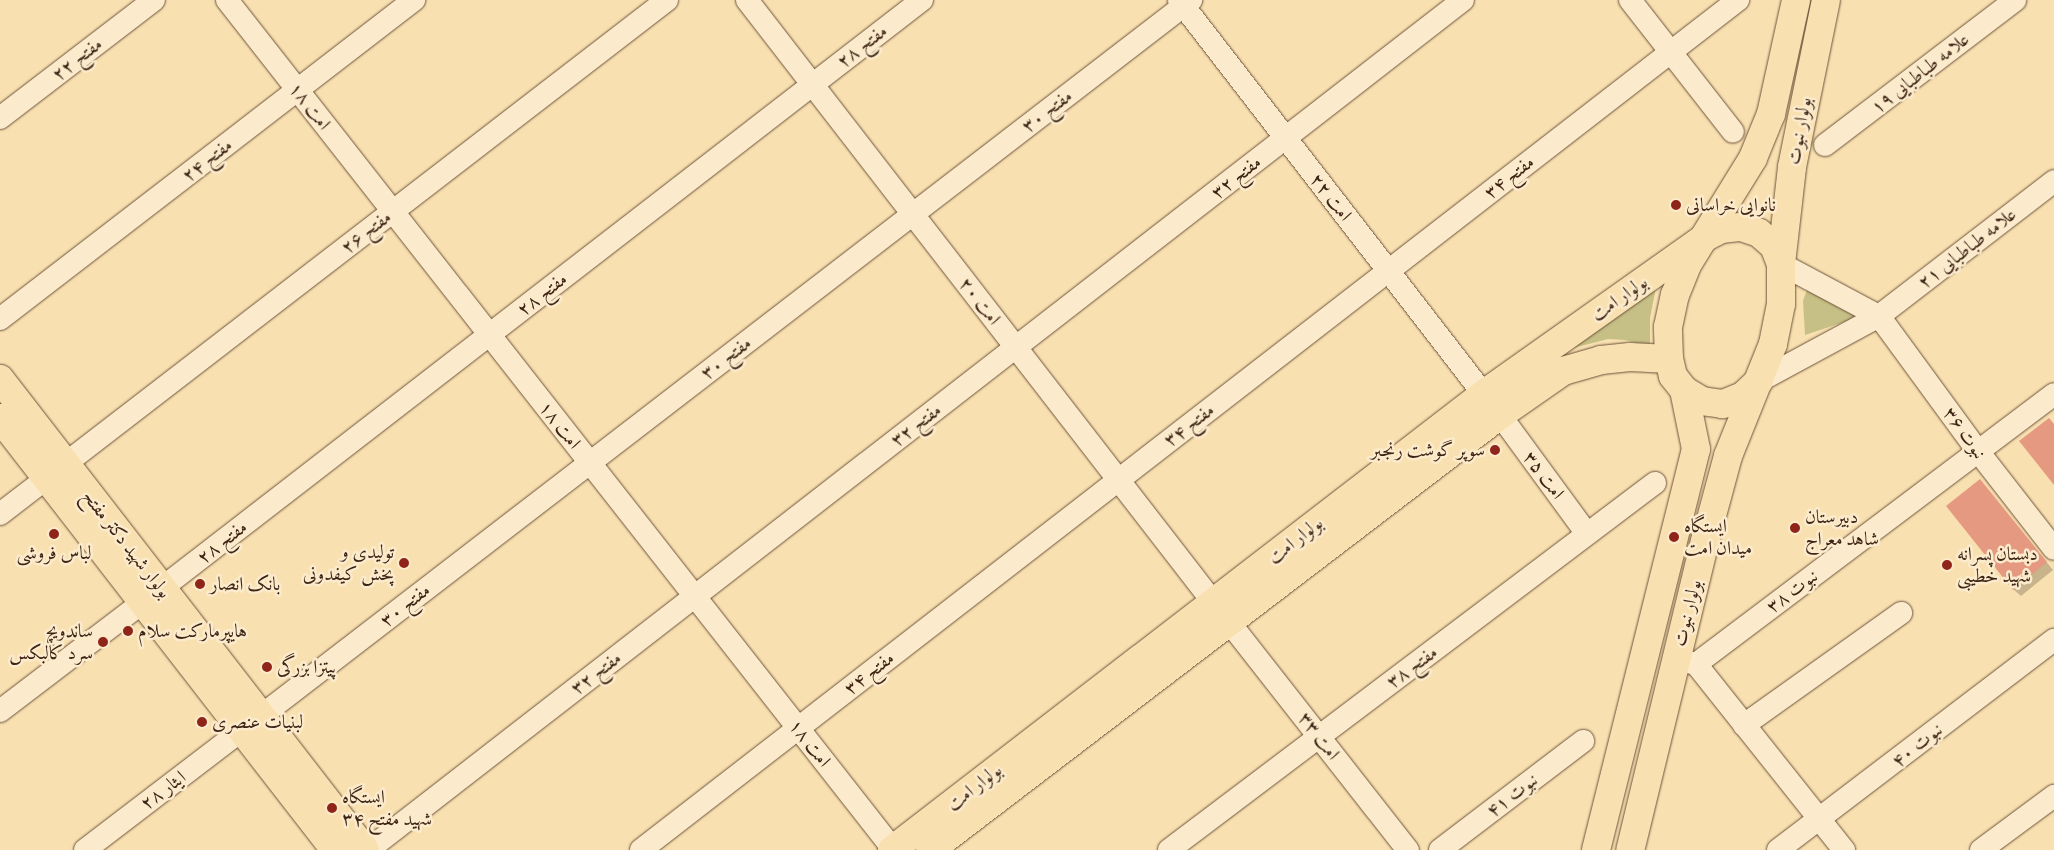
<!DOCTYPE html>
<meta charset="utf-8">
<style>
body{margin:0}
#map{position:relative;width:2054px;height:850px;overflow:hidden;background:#f9e0b0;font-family:"EB Garamond",Amiri,serif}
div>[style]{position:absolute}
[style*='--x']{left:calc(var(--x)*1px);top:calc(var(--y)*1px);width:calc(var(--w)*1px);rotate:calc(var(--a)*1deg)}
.green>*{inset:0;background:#c6c086}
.shadow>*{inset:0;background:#0003}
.building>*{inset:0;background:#e59981}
.roads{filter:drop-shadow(0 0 1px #6d533c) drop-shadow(0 0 1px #6d533c)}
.minor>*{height:22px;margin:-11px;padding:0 11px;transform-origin:11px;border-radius:11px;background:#fbebcc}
.major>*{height:28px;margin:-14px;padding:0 14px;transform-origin:14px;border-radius:14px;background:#f9e0b0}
.dots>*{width:14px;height:14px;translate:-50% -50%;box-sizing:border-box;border:2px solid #fbebcc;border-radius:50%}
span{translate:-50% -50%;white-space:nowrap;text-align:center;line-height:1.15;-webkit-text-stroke:5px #fbebcc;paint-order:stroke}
.street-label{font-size:19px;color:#3e2415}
.poi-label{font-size:19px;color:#3e2415}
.left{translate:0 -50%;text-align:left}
.right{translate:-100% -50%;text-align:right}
</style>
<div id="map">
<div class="green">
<i style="clip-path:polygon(1809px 284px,1865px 315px,1805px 335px,1803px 301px)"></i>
<i style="clip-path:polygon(1656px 287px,1650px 318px,1650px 347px,1625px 340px,1608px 339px,1573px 348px)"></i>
</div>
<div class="shadow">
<i style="clip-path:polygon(1980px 481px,2053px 570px,2021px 596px,2013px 589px)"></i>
</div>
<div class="building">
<i style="clip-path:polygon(2049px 418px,2054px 424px,2054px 485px,2019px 441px)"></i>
<i style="clip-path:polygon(1980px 479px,2047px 562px,2013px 590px,1946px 506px)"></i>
</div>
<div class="roads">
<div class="minor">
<i style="--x:227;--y:0;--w:1079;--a:51.89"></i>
<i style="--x:747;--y:0;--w:761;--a:52.26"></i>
<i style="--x:1179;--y:0;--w:498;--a:52.3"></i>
<i style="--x:1630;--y:0;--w:167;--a:52"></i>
<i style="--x:0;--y:118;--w:194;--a:-37.5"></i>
<i style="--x:1825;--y:145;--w:239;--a:-37.3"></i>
<i style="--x:1781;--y:264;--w:111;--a:28"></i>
<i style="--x:1879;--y:316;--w:166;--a:53.8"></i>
<i style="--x:1977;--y:450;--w:125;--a:52.1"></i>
<i style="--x:0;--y:319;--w:523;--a:-37.62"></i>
<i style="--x:1759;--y:381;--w:136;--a:-28.4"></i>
<i style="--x:1879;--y:316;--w:221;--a:-37.6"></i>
<i style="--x:1500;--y:415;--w:147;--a:53.8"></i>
<i style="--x:65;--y:464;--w:760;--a:-37.62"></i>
<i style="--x:0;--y:514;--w:59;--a:-37.5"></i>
<i style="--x:162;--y:588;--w:961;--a:-37.73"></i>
<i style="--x:1229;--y:622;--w:290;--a:51.9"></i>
<i style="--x:1676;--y:659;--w:21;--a:14"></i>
<i style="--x:1696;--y:664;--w:448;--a:-37"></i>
<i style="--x:1696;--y:664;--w:238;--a:51.5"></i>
<i style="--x:0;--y:711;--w:180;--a:-37.3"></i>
<i style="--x:261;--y:716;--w:1174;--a:-37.59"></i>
<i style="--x:1744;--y:725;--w:193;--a:-35.5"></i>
<i style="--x:85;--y:850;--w:198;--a:-37.4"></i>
<i style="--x:368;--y:850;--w:1386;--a:-37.82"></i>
<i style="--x:641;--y:850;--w:1388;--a:-37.77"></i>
<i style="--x:1169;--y:850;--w:609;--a:-37.06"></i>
<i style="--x:1440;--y:850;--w:180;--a:-37.3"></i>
<i style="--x:1778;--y:850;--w:347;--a:-37.3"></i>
<i style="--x:1981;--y:850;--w:91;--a:-36.5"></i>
</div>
<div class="major">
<i style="--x:1781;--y:264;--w:98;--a:-83.5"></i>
<i style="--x:1792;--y:167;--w:170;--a:-78.5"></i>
<i style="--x:0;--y:379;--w:596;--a:52.23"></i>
<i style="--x:1759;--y:381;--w:22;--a:137"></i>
<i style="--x:1743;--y:396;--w:22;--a:158"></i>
<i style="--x:1723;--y:404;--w:21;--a:-172"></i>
<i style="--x:1702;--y:401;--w:21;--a:-149"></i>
<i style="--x:1684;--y:390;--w:18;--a:-128"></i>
<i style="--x:1673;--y:376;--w:17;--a:-103"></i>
<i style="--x:1669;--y:359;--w:32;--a:-92"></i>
<i style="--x:1668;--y:327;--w:33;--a:-78"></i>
<i style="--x:1675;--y:295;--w:32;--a:-68"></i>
<i style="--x:1687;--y:265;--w:126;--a:-58.3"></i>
<i style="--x:1753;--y:158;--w:48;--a:-67.8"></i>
<i style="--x:1771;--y:114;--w:117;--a:-77.6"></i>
<i style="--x:0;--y:418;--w:547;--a:52.21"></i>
<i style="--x:892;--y:850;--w:747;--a:-37.61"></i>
<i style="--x:1484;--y:394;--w:270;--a:-35.3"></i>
<i style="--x:1704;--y:238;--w:19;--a:-28"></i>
<i style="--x:1721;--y:229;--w:20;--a:-6"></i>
<i style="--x:1741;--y:227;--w:19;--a:18"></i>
<i style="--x:1759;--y:233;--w:20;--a:41"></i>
<i style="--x:1774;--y:246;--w:19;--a:69"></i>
<i style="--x:1781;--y:264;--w:40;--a:90"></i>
<i style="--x:1781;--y:304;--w:41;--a:101.3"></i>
<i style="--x:1773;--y:344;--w:121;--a:111.9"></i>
<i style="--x:1728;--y:456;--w:88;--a:105.1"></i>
<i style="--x:1705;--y:541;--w:318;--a:103.6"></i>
<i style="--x:930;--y:850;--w:717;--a:-37.35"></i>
<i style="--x:1500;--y:415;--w:77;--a:-34.9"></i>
<i style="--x:1563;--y:371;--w:40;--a:-16"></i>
<i style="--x:1601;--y:360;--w:29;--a:-6"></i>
<i style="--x:1630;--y:357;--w:39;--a:3"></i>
<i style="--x:1596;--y:850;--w:413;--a:-76"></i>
<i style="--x:1696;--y:449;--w:60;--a:-101.5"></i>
</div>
</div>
<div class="dots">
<i style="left:1676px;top:205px;background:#8f2418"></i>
<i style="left:1495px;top:450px;background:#8f2418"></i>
<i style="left:1795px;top:528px;background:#8f2418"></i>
<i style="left:54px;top:534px;background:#8f2418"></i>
<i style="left:1674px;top:537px;background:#8f2418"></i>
<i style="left:404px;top:563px;background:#8f2418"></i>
<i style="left:1947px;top:565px;background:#8f2418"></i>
<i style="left:200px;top:584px;background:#8f2418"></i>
<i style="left:128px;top:631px;background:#8f2418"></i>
<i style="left:103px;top:642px;background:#8f2418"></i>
<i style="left:267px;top:667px;background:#8f2418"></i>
<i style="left:202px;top:722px;background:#8f2418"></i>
<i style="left:332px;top:808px;background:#8f2418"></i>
</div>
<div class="street-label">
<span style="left:862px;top:46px;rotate:-38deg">مفتح ۲۸</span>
<span style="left:77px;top:59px;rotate:-38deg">مفتح ۲۲</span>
<span style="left:1920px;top:73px;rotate:-38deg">علامه طباطبایی ۱۹</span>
<span style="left:310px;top:106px;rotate:52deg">امت ۱۸</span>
<span style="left:1047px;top:111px;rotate:-38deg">مفتح ۳۰</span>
<span style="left:1799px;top:131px;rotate:-80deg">بولوار نبوت</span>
<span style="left:207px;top:160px;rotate:-38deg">مفتح ۲۴</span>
<span style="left:1236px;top:177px;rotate:-38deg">مفتح ۳۲</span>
<span style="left:1509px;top:177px;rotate:-38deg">مفتح ۳۴</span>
<span style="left:1331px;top:197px;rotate:52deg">امت ۲۲</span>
<span style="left:366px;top:232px;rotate:-38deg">مفتح ۲۶</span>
<span style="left:1967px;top:248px;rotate:-38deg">علامه طباطبایی ۲۱</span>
<span style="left:542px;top:294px;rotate:-38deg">مفتح ۲۸</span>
<span style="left:1619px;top:298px;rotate:-35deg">بولوار امت</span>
<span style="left:980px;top:301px;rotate:52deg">امت ۲۰</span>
<span style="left:726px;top:358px;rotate:-38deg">مفتح ۳۰</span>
<span style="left:560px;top:425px;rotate:52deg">امت ۱۸</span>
<span style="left:916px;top:425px;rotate:-38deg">مفتح ۳۲</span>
<span style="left:1189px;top:425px;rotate:-38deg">مفتح ۳۴</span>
<span style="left:1965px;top:433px;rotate:54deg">نبوت ۳۶</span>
<span style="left:1544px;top:475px;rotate:53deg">امت ۳۵</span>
<span style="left:1295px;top:540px;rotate:-38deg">بولوار امت</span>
<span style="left:222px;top:542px;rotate:-38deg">مفتح ۲۸</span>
<span style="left:127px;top:544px;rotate:52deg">بولوار شهید دکتر مفتح</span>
<span style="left:1792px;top:591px;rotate:-37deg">نبوت ۳۸</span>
<span style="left:405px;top:605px;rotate:-38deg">مفتح ۳۰</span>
<span style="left:1687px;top:613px;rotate:-76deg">بولوار نبوت</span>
<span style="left:1412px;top:667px;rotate:-37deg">مفتح ۳۸</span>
<span style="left:596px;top:673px;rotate:-38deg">مفتح ۳۲</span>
<span style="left:869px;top:673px;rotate:-38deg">مفتح ۳۴</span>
<span style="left:1319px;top:736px;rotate:52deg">امت ۳۳</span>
<span style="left:810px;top:743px;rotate:52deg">امت ۱۸</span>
<span style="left:1917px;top:745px;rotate:-38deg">نبوت ۴۰</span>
<span style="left:974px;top:787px;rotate:-38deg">بولوار امت</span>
<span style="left:163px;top:790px;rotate:-37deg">ایثار ۲۸</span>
<span style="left:1512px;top:795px;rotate:-37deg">نبوت ۴۱</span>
</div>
<div class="poi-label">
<span class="left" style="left:1686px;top:205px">نانوایی خراسانی</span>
<span class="right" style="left:1485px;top:450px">سوپر گوشت رنجبر</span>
<span class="left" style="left:1805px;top:528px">دبیرستان<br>شاهد معراج</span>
<span class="left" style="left:1684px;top:537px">ایستگاه<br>میدان امت</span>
<span class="right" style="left:394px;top:563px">تولیدی و<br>پخش کیفدونی</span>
<span style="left:54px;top:553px">لباس فروشی</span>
<span class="left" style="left:1957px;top:565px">دبستان پسرانه<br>شهید خطیبی</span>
<span class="left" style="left:210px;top:584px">بانک انصار</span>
<span class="right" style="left:93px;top:642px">ساندویچ<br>سرد کالبکس</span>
<span class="left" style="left:138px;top:631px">هایپرمارکت سلام</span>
<span class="left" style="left:277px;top:667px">پیتزا بزرگی</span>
<span class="left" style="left:212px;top:722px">لبنیات عنصری</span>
<span class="left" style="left:342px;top:808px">ایستگاه<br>شهید مفتح ۳۴</span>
</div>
</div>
